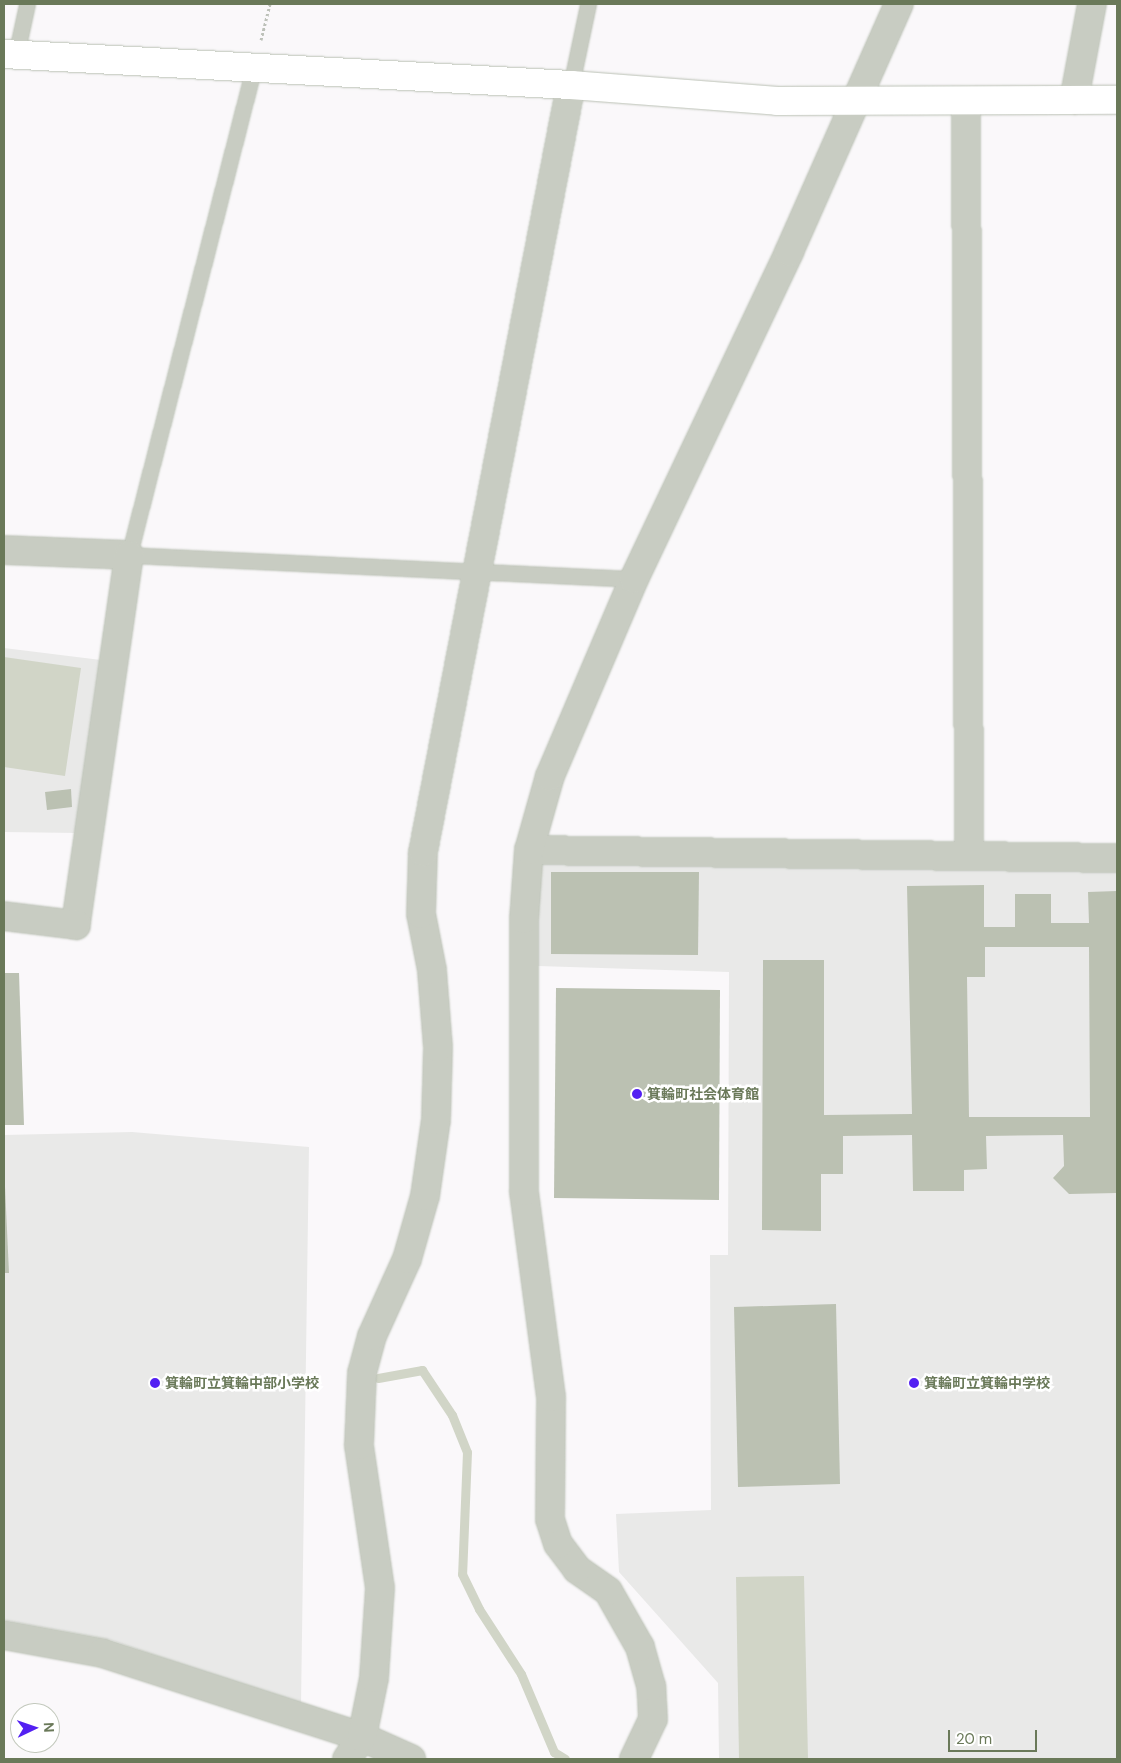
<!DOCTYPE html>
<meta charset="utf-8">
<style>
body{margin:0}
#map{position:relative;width:1121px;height:1763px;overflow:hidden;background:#faf8fa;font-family:"DM Sans","Noto Sans JP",sans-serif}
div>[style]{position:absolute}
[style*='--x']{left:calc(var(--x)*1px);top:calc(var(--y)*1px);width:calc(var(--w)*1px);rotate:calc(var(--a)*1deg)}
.built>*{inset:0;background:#e9e9e8}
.water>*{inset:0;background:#d1d5c7}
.stream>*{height:9px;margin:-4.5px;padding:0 4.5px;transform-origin:4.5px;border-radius:4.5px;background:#d1d5c7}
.building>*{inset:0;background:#bbc1b2}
.path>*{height:3px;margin-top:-1.5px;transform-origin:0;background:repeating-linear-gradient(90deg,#bdc1b9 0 2.5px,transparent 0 5px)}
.roads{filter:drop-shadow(0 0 1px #bbc1b5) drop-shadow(0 0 1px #bbc1b5)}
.lane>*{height:15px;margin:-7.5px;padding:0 7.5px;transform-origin:7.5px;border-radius:7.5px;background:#c8ccc2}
.street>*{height:28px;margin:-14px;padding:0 14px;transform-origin:14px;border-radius:14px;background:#c8ccc2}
.secondary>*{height:28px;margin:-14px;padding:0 14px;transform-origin:14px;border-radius:14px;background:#fff}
.dots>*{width:14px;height:14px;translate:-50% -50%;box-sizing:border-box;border:2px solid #fff;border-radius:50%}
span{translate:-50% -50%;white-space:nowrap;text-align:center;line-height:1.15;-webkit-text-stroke:5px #fff;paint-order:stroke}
.poi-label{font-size:14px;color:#6a7959;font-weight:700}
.left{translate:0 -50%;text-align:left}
.frame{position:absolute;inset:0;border:5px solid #6a7959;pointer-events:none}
.north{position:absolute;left:10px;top:1703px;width:50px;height:50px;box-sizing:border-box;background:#fff;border:1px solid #c3c9bd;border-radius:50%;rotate:87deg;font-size:14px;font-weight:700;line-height:20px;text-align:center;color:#6a7959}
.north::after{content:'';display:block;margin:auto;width:18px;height:22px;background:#5320f2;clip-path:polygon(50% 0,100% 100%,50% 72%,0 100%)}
.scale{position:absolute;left:948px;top:1730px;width:89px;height:22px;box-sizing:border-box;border:2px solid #6a7959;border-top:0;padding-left:6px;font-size:15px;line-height:18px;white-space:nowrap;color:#6a7959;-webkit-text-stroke:4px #fff;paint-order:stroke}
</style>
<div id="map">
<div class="built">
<i style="clip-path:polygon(4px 648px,101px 660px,77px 833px,4px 832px)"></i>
<i style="clip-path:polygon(540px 861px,1117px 869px,1117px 1759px,719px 1759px,718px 1683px,619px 1572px,616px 1514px,711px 1510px,710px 1255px,728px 1255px,729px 972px,538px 966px,535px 915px)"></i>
<i style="clip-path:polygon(132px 1132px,309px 1147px,301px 1705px,108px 1639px,4px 1620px,4px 1135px)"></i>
</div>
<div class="water">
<i style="clip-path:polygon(4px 657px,81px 668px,65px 776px,4px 767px)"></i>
<i style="clip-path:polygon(804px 1576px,808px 1759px,739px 1759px,736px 1577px)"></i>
</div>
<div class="stream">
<i style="--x:378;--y:1378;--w:45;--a:-10.3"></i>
<i style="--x:422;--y:1370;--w:54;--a:56.3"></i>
<i style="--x:452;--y:1415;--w:40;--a:68"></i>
<i style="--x:467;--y:1452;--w:122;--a:92.3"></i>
<i style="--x:462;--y:1574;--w:39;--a:64"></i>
<i style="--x:479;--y:1609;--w:77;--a:57.1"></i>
<i style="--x:521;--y:1674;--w:85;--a:67.1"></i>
<i style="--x:554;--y:1752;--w:13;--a:32"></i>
</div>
<div class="building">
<i style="clip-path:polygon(71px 789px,72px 807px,47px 810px,45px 792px)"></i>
<i style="clip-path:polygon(551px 872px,699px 872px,698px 955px,551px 954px)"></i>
<i style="clip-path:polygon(evenodd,984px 885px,984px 927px,1015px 927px,1015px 894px,1051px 894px,1051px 923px,1089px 923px,1088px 892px,1117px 891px,1117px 1193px,1069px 1194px,1053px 1178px,1064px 1166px,1063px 1135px,986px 1136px,987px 1169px,964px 1170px,964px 1191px,913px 1191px,912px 1135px,843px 1136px,843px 1174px,821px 1174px,821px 1231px,762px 1230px,763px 960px,824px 960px,824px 1115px,912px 1114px,907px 886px,984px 885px,985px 947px,1089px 947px,1090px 1117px,969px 1117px,967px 977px,985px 977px,985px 947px)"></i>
<i style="clip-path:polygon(4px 973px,19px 973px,24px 1125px,4px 1125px)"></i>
<i style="clip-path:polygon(556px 988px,720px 990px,719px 1200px,554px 1198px)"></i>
<i style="clip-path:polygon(4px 1165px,9px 1273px,4px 1273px)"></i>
<i style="clip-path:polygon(836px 1304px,840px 1484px,738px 1487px,734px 1307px)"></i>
</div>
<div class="path">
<i style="--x:261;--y:40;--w:37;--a:-76"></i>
</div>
<div class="roads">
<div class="lane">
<i style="--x:16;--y:55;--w:52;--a:-77.8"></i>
<i style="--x:254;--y:67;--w:504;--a:104.37"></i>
<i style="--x:129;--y:555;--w:506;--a:2.72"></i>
<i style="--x:571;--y:85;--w:83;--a:-78.1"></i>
</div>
<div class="street">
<i style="--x:1074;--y:100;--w:98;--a:-79.4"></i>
<i style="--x:966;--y:101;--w:755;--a:89.77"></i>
<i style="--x:4;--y:550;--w:125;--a:2.3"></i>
<i style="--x:129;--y:555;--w:374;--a:98.2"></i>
<i style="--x:76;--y:925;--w:73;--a:-172.9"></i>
<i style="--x:529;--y:850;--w:588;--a:0.78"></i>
<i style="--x:4;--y:1635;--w:100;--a:10.4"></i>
<i style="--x:102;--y:1653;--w:273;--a:17.9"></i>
<i style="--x:362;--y:1737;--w:54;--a:24.2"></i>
<i style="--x:347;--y:1759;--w:27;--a:-56"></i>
<i style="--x:362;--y:1737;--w:60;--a:-78.5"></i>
<i style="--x:374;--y:1678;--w:90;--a:-86.2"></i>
<i style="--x:380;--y:1588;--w:145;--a:-98.4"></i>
<i style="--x:359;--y:1445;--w:72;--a:-87.6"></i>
<i style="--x:362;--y:1373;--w:38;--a:-75"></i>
<i style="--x:372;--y:1336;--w:85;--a:-65.6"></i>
<i style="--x:407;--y:1259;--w:66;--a:-74.1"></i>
<i style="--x:425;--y:1196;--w:77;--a:-81.8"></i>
<i style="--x:436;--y:1120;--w:73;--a:-88.4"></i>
<i style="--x:438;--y:1047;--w:77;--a:-94.5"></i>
<i style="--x:432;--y:970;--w:57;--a:-101.1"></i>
<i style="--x:421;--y:914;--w:62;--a:-88.2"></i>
<i style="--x:423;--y:852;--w:781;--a:-79.08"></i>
<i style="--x:634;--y:1759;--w:44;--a:-64.6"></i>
<i style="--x:653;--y:1719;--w:33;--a:-93"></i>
<i style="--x:651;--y:1686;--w:41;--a:-105.8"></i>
<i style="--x:640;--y:1647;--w:64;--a:-119.7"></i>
<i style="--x:608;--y:1591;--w:38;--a:-145"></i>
<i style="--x:577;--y:1569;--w:31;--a:-127"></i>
<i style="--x:558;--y:1544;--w:26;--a:-108"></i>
<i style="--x:550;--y:1519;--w:122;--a:-89.5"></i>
<i style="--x:551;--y:1397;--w:208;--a:-97.5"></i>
<i style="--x:524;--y:1191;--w:272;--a:-90"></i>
<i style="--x:524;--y:919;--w:69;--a:-85.9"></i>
<i style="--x:529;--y:850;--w:77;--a:-74.2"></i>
<i style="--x:550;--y:776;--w:214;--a:-66.9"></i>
<i style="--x:634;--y:579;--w:362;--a:-64.6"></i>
<i style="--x:789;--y:252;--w:271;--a:-66.1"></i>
</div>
<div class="secondary">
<i style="--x:4;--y:54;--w:568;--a:3.13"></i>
<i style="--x:571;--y:85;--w:207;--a:4.4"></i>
<i style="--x:777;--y:101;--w:340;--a:-0.2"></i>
</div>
</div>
<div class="dots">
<i style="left:637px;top:1094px;background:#5320f2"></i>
<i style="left:155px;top:1383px;background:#5320f2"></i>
<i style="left:914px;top:1383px;background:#5320f2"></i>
</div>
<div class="poi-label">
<span class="left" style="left:647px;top:1094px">箕輪町社会体育館</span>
<span class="left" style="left:165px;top:1383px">箕輪町立箕輪中部小学校</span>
<span class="left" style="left:924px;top:1383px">箕輪町立箕輪中学校</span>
</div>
<div class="frame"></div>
<div class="north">N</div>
<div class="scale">20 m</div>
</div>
